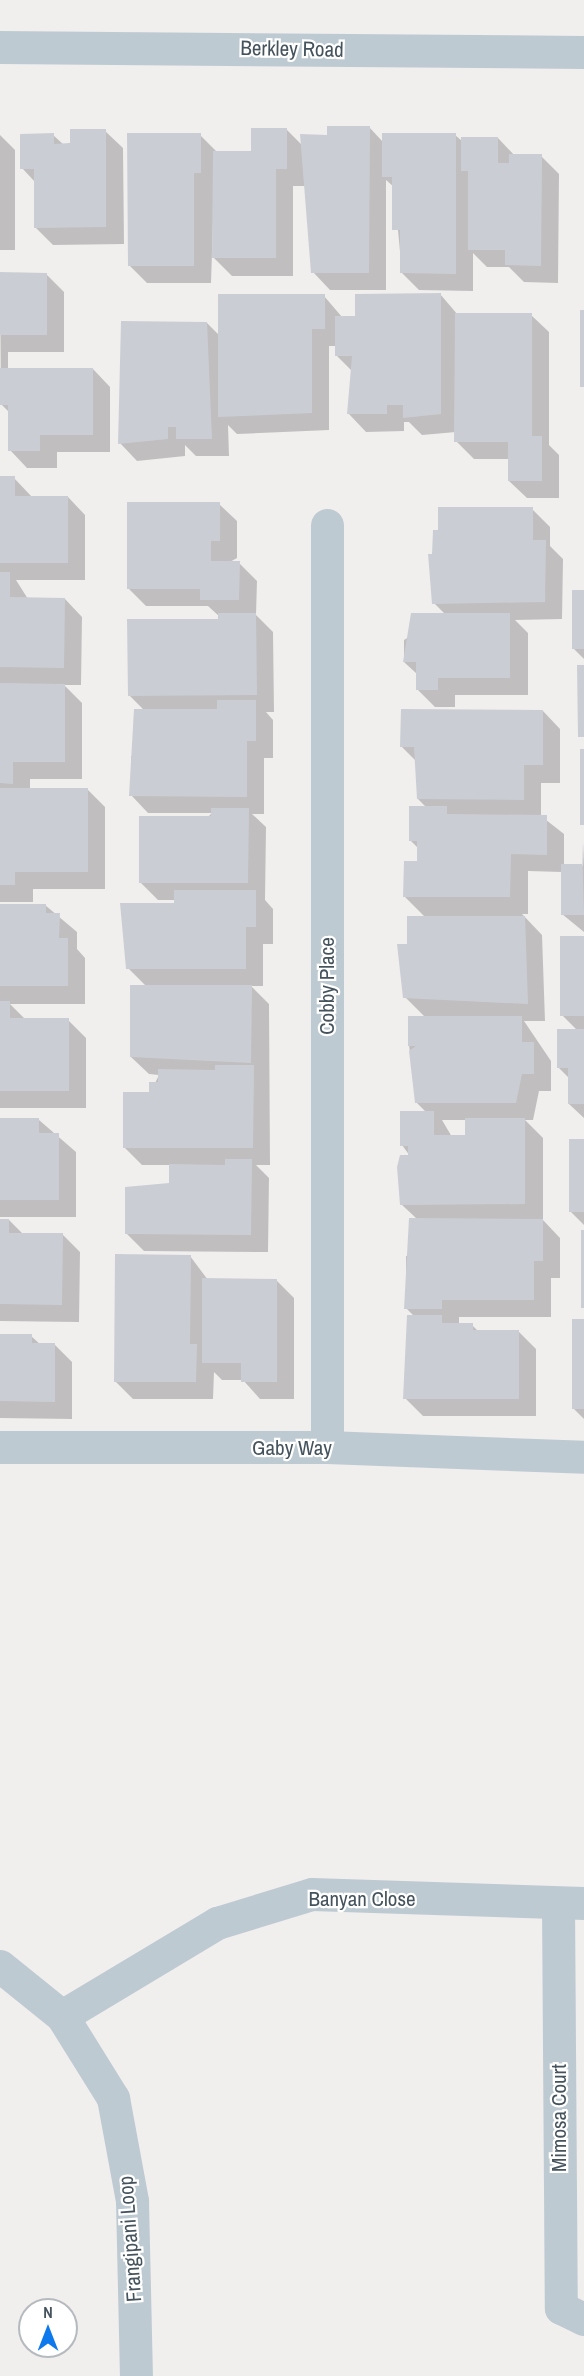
<!DOCTYPE html>
<style>
body{margin:0}
#map{position:relative;width:584px;height:2376px;overflow:hidden;background:#f1eeee;font-family:"Archivo Narrow",sans-serif}
div>[style]{position:absolute}
[style*='--x']{left:calc(var(--x)*1px);top:calc(var(--y)*1px);width:calc(var(--w)*1px);rotate:calc(var(--a)*1deg)}
.shadow>*{inset:0;background:#0003}
.building>*{inset:0;background:#caced4}
.street>*{height:33px;margin:-16.5px;padding:0 16.5px;transform-origin:16.5px;border-radius:16.5px;background:#becad2}
span{translate:-50% -50%;white-space:nowrap;text-align:center;line-height:1.15;-webkit-text-stroke:4.5px #fff;paint-order:stroke}
.street-label{font-size:21px;color:#45535d}
.north{position:absolute;left:18px;top:2298px;width:60px;height:60px;box-sizing:border-box;background:#fff;border:2px solid #b5babe;border-radius:50%;rotate:0deg;font-size:16px;font-weight:700;line-height:24px;text-align:center;color:#45535d}
.north::after{content:'';display:block;margin:auto;width:21px;height:27px;background:#0e79ec;clip-path:polygon(50% 0,100% 100%,50% 72%,0 100%)}
</style>
<div id="map">
<div class="shadow">
<i style="clip-path:polygon(369px 127px,383px 142px,455px 135px,462px 141px,498px 138px,515px 156px,541px 156px,559px 174px,558px 283px,524px 282px,509px 267px,487px 267px,473px 253px,473px 291px,419px 290px,402px 273px,394px 187px,386px 180px,386px 290px,330px 290px,313px 272px,305px 186px,293px 186px,293px 276px,232px 276px,214px 258px,214px 190px,211px 283px,147px 283px,129px 265px,200px 135px,218px 153px,252px 153px,287px 130px,302px 145px)"></i>
<i style="clip-path:polygon(105px 131px,123px 148px,124px 244px,53px 245px,35px 227px,35px 182px,22px 168px,53px 135px,64px 145px)"></i>
<i style="clip-path:polygon(0 135px,15px 150px,15px 250px,0 250px)"></i>
<i style="clip-path:polygon(0 274px,46px 274px,64px 292px,64px 352px,8px 352px,8px 370px,93px 369px,110px 387px,110px 452px,57px 452px,57px 468px,27px 468px,10px 450px,10px 413px,1px 404px)"></i>
<i style="clip-path:polygon(440px 294px,458px 315px,531px 315px,549px 332px,549px 445px,559px 455px,559px 498px,527px 498px,509px 481px,509px 459px,474px 459px,456px 441px,456px 432px,422px 435px,409px 422px,404px 422px,404px 431px,366px 432px,349px 414px,352px 371px,336px 355px,336px 346px,329px 346px,329px 430px,237px 434px,228px 425px,229px 456px,196px 456px,185px 445px,185px 456px,137px 461px,120px 443px,207px 323px,220px 336px,324px 296px,342px 317px,356px 317px)"></i>
<i style="clip-path:polygon(0 478px,14px 478px,32px 497px,68px 497px,85px 515px,85px 580px,16px 580px,28px 599px,65px 599px,82px 617px,81px 685px,64px 685px,82px 703px,82px 779px,30px 779px,30px 790px,88px 790px,105px 807px,105px 889px,33px 889px,33px 902px,0 902px)"></i>
<i style="clip-path:polygon(219px 504px,237px 521px,237px 558px,228px 563px,239px 563px,257px 581px,256px 615px,273px 632px,274px 712px,266px 712px,273px 720px,273px 758px,264px 758px,264px 814px,252px 814px,266px 827px,265px 900px,273px 909px,273px 944px,263px 944px,263px 986px,251px 986px,269px 1004px,270px 1165px,256px 1165px,269px 1178px,268px 1252px,144px 1251px,126px 1233px,170px 1185px,170px 1165px,142px 1165px,124px 1147px,159px 1075px,149px 1074px,131px 1057px,146px 986px,128px 968px,122px 905px,176px 905px,176px 900px,158px 900px,141px 883px,212px 813px,148px 813px,131px 795px,131px 756px,135px 756px,144px 710px,129px 695px,220px 617px,208px 606px,146px 606px,128px 588px)"></i>
<i style="clip-path:polygon(532px 509px,550px 527px,550px 546px,563px 559px,562px 619px,515px 620px,528px 633px,528px 695px,455px 695px,455px 707px,435px 707px,417px 689px,417px 674px,404px 662px,404px 640px,446px 615px,434px 603px)"></i>
<i style="clip-path:polygon(584px 592px,584px 659px,574px 649px)"></i>
<i style="clip-path:polygon(evenodd,543px 711px,560px 729px,560px 783px,541px 783px,541px 816px,564px 834px,564px 866px,583px 866px,584px 842px,584px 932px,562px 914px,562px 872px,528px 871px,528px 914px,522px 914px,542px 935px,545px 1021px,524px 1021px,551px 1061px,551px 1091px,539px 1091px,533px 1120px,525px 1120px,543px 1138px,543px 1220px,560px 1238px,560px 1278px,551px 1278px,551px 1317px,459px 1317px,459px 1325px,472px 1325px,479px 1332px,518px 1331px,536px 1349px,536px 1416px,423px 1416px,405px 1398px,415px 1317px,406px 1308px,406px 1256px,411px 1256px,417px 1219px,401px 1204px,410px 1156px,402px 1145px,426px 1112px,416px 1102px,409px 1045px,425px 1017px,405px 997px,408px 945px,425px 917px,405px 897px,418px 863px,418px 848px,410px 840px,427px 808px,418px 799px,417px 762px,402px 747px,543px 711px,442px 1120px,466px 1120px,466px 1137px,452px 1137px,442px 1120px)"></i>
<i style="clip-path:polygon(0 905px,45px 905px,77px 932px,77px 949px,85px 958px,85px 1004px,10px 1004px,26px 1020px,68px 1020px,86px 1038px,86px 1108px,0 1108px)"></i>
<i style="clip-path:polygon(584px 937px,584px 1118px,569px 1104px,569px 1078px,559px 1068px,578px 1031px,562px 1015px)"></i>
<i style="clip-path:polygon(0 1120px,39px 1120px,76px 1152px,76px 1217px,0 1217px)"></i>
<i style="clip-path:polygon(584px 1141px,584px 1225px,570px 1211px)"></i>
<i style="clip-path:polygon(0 1220px,9px 1220px,23px 1234px,62px 1234px,80px 1252px,79px 1322px,0 1321px)"></i>
<i style="clip-path:polygon(190px 1256px,208px 1280px,276px 1280px,294px 1298px,294px 1399px,260px 1399px,243px 1380px,222px 1380px,214px 1372px,213px 1399px,133px 1399px,115px 1381px)"></i>
<i style="clip-path:polygon(584px 1320px,584px 1419px,573px 1408px)"></i>
<i style="clip-path:polygon(0 1336px,31px 1336px,41px 1345px,55px 1345px,72px 1362px,72px 1419px,0 1418px)"></i>
</div>
<div class="building">
<i style="clip-path:polygon(327px 126px,370px 126px,369px 273px,311px 273px,300px 134px,327px 135px)"></i>
<i style="clip-path:polygon(251px 128px,287px 128px,287px 169px,276px 169px,276px 258px,212px 258px,213px 151px,251px 151px)"></i>
<i style="clip-path:polygon(70px 129px,106px 129px,106px 227px,34px 228px,34px 169px,20px 169px,20px 134px,54px 133px,54px 144px,70px 143px)"></i>
<i style="clip-path:polygon(127px 133px,201px 133px,201px 173px,194px 173px,194px 266px,128px 266px)"></i>
<i style="clip-path:polygon(382px 133px,456px 133px,456px 274px,400px 273px,400px 230px,392px 230px,392px 177px,382px 177px)"></i>
<i style="clip-path:polygon(461px 137px,498px 137px,498px 163px,509px 163px,509px 154px,542px 154px,541px 266px,505px 265px,505px 250px,468px 250px,468px 171px,461px 171px)"></i>
<i style="clip-path:polygon(0 272px,47px 273px,47px 335px,0 335px)"></i>
<i style="clip-path:polygon(441px 293px,441px 414px,403px 418px,403px 405px,387px 405px,387px 414px,347px 414px,352px 356px,335px 356px,335px 316px,355px 316px,355px 294px)"></i>
<i style="clip-path:polygon(218px 294px,325px 294px,325px 329px,312px 329px,312px 413px,218px 417px)"></i>
<i style="clip-path:polygon(580px 310px,584px 310px,584px 387px,580px 387px)"></i>
<i style="clip-path:polygon(455px 313px,532px 313px,532px 436px,542px 436px,542px 481px,508px 481px,508px 442px,454px 442px)"></i>
<i style="clip-path:polygon(121px 321px,207px 322px,212px 439px,176px 439px,176px 427px,168px 427px,168px 439px,118px 444px)"></i>
<i style="clip-path:polygon(0 368px,93px 368px,93px 435px,40px 435px,40px 451px,8px 451px,8px 405px,0 405px)"></i>
<i style="clip-path:polygon(0 476px,15px 476px,15px 496px,68px 496px,68px 563px,0 563px)"></i>
<i style="clip-path:polygon(127px 502px,220px 502px,220px 541px,211px 541px,211px 561px,240px 561px,239px 600px,200px 600px,200px 589px,127px 589px)"></i>
<i style="clip-path:polygon(438px 507px,533px 507px,533px 540px,546px 540px,545px 602px,432px 604px,428px 554px,432px 554px,433px 530px,438px 530px)"></i>
<i style="clip-path:polygon(0 572px,10px 572px,10px 597px,65px 598px,64px 668px,0 667px)"></i>
<i style="clip-path:polygon(572px 590px,584px 590px,584px 649px,572px 649px)"></i>
<i style="clip-path:polygon(218px 613px,256px 613px,257px 695px,128px 696px,127px 619px,218px 619px)"></i>
<i style="clip-path:polygon(411px 613px,510px 613px,510px 678px,438px 678px,438px 690px,416px 690px,416px 662px,403px 662px)"></i>
<i style="clip-path:polygon(577px 665px,584px 665px,584px 737px,578px 737px)"></i>
<i style="clip-path:polygon(0 683px,65px 684px,65px 762px,13px 762px,13px 784px,0 783px)"></i>
<i style="clip-path:polygon(217px 700px,256px 700px,256px 741px,247px 741px,247px 797px,129px 796px,134px 709px,217px 709px)"></i>
<i style="clip-path:polygon(401px 709px,543px 710px,543px 765px,524px 765px,524px 800px,417px 799px,414px 747px,400px 747px)"></i>
<i style="clip-path:polygon(580px 749px,584px 749px,584px 825px,580px 825px)"></i>
<i style="clip-path:polygon(0 788px,88px 788px,88px 872px,15px 872px,15px 885px,0 885px)"></i>
<i style="clip-path:polygon(409px 806px,447px 806px,447px 814px,547px 815px,547px 855px,511px 854px,510px 897px,403px 897px,404px 861px,417px 861px,417px 841px,409px 841px)"></i>
<i style="clip-path:polygon(211px 808px,249px 808px,248px 883px,139px 883px,139px 816px,211px 816px)"></i>
<i style="clip-path:polygon(582px 840px,584px 915px,561px 915px,561px 864px,582px 864px)"></i>
<i style="clip-path:polygon(174px 890px,256px 890px,256px 927px,246px 927px,246px 969px,126px 969px,120px 903px,174px 903px)"></i>
<i style="clip-path:polygon(0 904px,46px 904px,46px 913px,60px 913px,59px 938px,68px 938px,68px 986px,0 986px)"></i>
<i style="clip-path:polygon(407px 916px,525px 916px,528px 1004px,403px 998px,397px 944px,407px 944px)"></i>
<i style="clip-path:polygon(560px 936px,584px 936px,584px 1016px,560px 1016px)"></i>
<i style="clip-path:polygon(130px 985px,252px 985px,251px 1063px,130px 1057px)"></i>
<i style="clip-path:polygon(0 1001px,10px 1001px,10px 1018px,69px 1018px,69px 1091px,0 1091px)"></i>
<i style="clip-path:polygon(408px 1016px,522px 1016px,522px 1042px,534px 1042px,534px 1074px,522px 1074px,516px 1103px,415px 1103px,409px 1051px,416px 1046px,408px 1046px)"></i>
<i style="clip-path:polygon(557px 1029px,584px 1029px,584px 1104px,568px 1104px,568px 1068px,557px 1068px)"></i>
<i style="clip-path:polygon(215px 1065px,254px 1065px,253px 1148px,123px 1148px,123px 1092px,149px 1092px,149px 1082px,158px 1082px,158px 1069px,215px 1070px)"></i>
<i style="clip-path:polygon(400px 1111px,434px 1111px,434px 1135px,465px 1135px,465px 1118px,525px 1118px,525px 1204px,400px 1205px,397px 1167px,400px 1155px,408px 1155px,408px 1146px,400px 1146px)"></i>
<i style="clip-path:polygon(0 1118px,39px 1118px,39px 1133px,59px 1133px,59px 1200px,0 1200px)"></i>
<i style="clip-path:polygon(569px 1139px,584px 1139px,584px 1212px,569px 1212px)"></i>
<i style="clip-path:polygon(225px 1159px,252px 1159px,251px 1235px,125px 1234px,125px 1187px,169px 1183px,169px 1164px,225px 1165px)"></i>
<i style="clip-path:polygon(409px 1218px,543px 1219px,543px 1261px,534px 1261px,534px 1300px,442px 1300px,442px 1309px,404px 1309px)"></i>
<i style="clip-path:polygon(0 1219px,9px 1219px,9px 1233px,63px 1233px,62px 1305px,0 1304px)"></i>
<i style="clip-path:polygon(581px 1230px,584px 1230px,584px 1308px,581px 1308px)"></i>
<i style="clip-path:polygon(115px 1254px,191px 1255px,190px 1344px,197px 1344px,196px 1382px,114px 1382px)"></i>
<i style="clip-path:polygon(202px 1278px,277px 1279px,277px 1382px,241px 1382px,241px 1363px,202px 1363px)"></i>
<i style="clip-path:polygon(407px 1315px,442px 1315px,442px 1323px,473px 1323px,473px 1330px,519px 1330px,519px 1399px,403px 1399px)"></i>
<i style="clip-path:polygon(572px 1319px,584px 1319px,584px 1409px,572px 1409px)"></i>
<i style="clip-path:polygon(0 1334px,32px 1334px,32px 1343px,55px 1343px,55px 1402px,0 1401px)"></i>
</div>
<div class="street">
<i style="--x:0;--y:47;--w:584;--a:0.49"></i>
<i style="--x:327;--y:525;--w:922;--a:90"></i>
<i style="--x:0;--y:1447;--w:327;--a:0"></i>
<i style="--x:327;--y:1447;--w:257;--a:2.2"></i>
<i style="--x:558;--y:1904;--w:404;--a:89.6"></i>
<i style="--x:561;--y:2308;--w:25;--a:26"></i>
<i style="--x:0;--y:1966;--w:80;--a:38.9"></i>
<i style="--x:62;--y:2016;--w:97;--a:58.1"></i>
<i style="--x:113;--y:2098;--w:105;--a:79.5"></i>
<i style="--x:132;--y:2201;--w:175;--a:88.7"></i>
<i style="--x:62;--y:2016;--w:181;--a:-31"></i>
<i style="--x:217;--y:1923;--w:99;--a:-17"></i>
<i style="--x:312;--y:1894;--w:272;--a:1.9"></i>
</div>
<div class="street-label">
<span style="left:292px;top:49px;rotate:1deg">Berkley Road</span>
<span style="left:327px;top:986px;rotate:-90deg">Cobby Place</span>
<span style="left:292px;top:1448px">Gaby Way</span>
<span style="left:362px;top:1899px">Banyan Close</span>
<span style="left:559px;top:2118px;rotate:-90deg">Mimosa Court</span>
<span style="left:130px;top:2239px;rotate:-94deg">Frangipani Loop</span>
</div>
<div class="north">N</div>
</div>
